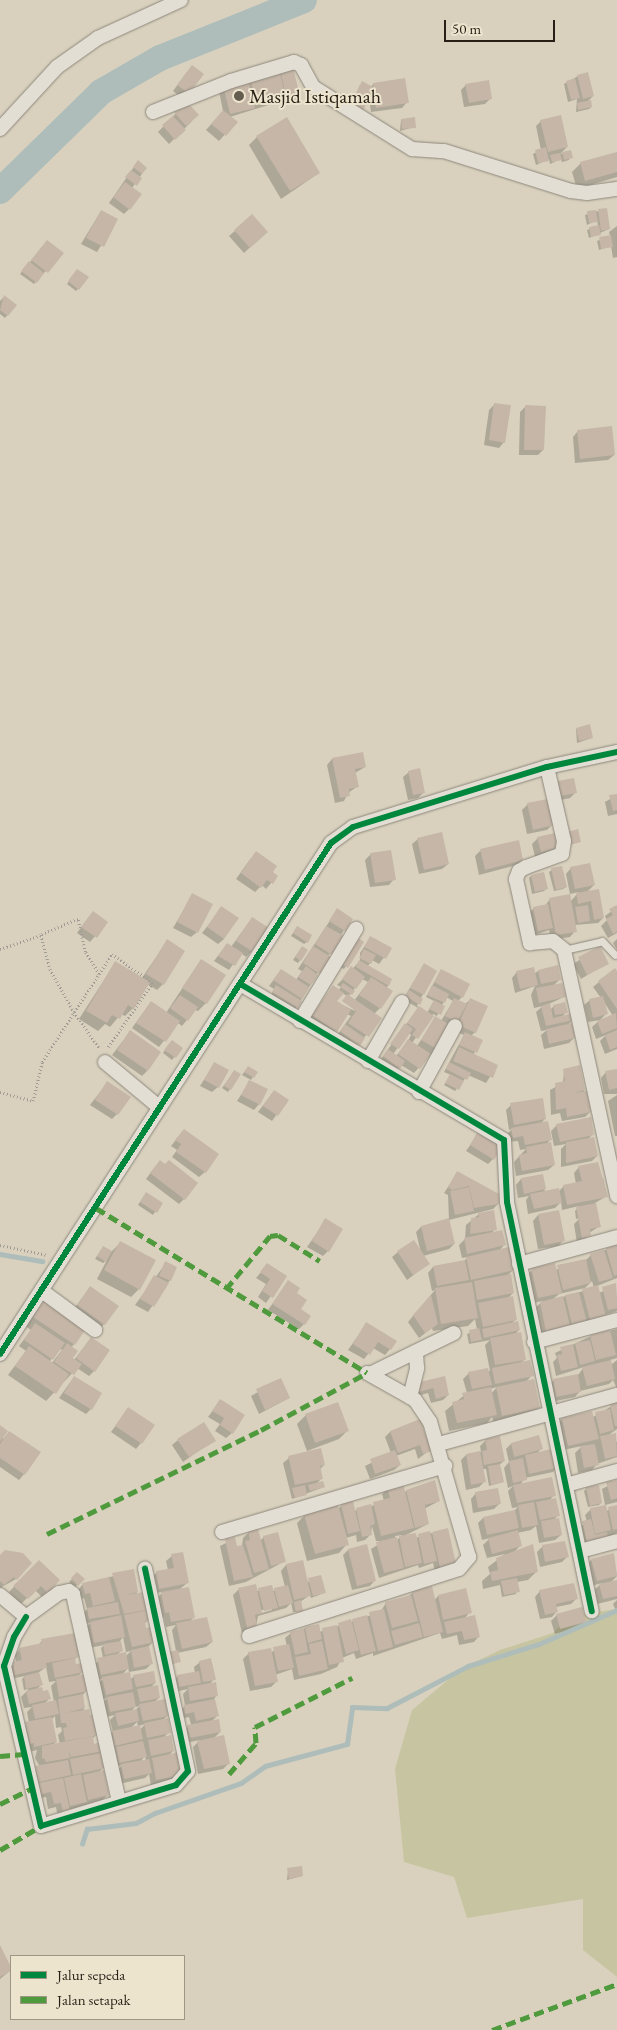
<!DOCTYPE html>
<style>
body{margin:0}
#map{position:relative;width:617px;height:2030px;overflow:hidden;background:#d9d1be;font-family:"EB Garamond",serif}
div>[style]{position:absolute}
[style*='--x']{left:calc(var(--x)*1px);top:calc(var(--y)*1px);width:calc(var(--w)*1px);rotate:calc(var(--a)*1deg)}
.green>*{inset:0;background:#c7c5a1}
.shadow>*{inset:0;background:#0003}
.stream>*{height:4.5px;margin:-2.25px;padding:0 2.25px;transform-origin:2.25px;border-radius:2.25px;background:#aebdba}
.river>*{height:26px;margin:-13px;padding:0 13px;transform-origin:13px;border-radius:13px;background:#aebdba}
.building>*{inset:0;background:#c5b6a7}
.path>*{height:2.5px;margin-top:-1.25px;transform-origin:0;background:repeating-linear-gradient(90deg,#a09b94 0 1px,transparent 0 3.5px)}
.roads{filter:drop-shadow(0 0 1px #8d877b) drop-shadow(0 0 1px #8d877b)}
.service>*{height:7px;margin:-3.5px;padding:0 3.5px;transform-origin:3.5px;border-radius:3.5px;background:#e2ded4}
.minor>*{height:14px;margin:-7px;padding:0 7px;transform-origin:7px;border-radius:7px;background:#e2ded4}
.quiet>*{height:5px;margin-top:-2.5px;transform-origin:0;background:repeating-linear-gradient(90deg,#4e9a3d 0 10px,transparent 0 15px)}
.cycleway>*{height:6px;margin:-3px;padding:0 3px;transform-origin:3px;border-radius:3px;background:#00873e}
.dots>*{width:14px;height:14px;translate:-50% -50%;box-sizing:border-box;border:2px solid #ede4ce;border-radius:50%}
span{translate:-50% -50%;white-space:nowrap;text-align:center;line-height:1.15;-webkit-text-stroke:4px #ede4ce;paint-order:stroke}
.poi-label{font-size:20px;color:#271f15}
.left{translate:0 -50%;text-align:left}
.legend{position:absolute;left:10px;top:1955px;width:175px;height:65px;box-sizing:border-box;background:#ede4ce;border:1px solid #9e9584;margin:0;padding:6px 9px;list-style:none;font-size:15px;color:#271f15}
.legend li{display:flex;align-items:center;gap:10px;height:25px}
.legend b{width:25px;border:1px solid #9e9584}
.scale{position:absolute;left:444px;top:20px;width:111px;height:22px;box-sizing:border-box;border:2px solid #271f15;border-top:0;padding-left:6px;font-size:15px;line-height:18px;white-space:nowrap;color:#271f15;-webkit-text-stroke:4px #ede4ce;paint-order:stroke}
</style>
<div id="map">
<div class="green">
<i style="clip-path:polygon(617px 1609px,617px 1977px,583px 1950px,583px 1899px,467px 1918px,454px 1877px,404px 1862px,395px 1769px,412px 1710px,461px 1669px,500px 1650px,553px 1633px,569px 1616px)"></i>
</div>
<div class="shadow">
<i style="clip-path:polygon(281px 71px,298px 97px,293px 102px,282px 104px,281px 101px,230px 117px,236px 122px,219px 141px,206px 130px,223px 111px,219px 91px)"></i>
<i style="clip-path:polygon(187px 72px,203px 74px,183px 99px,173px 91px)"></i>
<i style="clip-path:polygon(578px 76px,593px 96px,586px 103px,591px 107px,589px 109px,576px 112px,577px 99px,568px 102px,564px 84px)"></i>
<i style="clip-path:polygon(373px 84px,407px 102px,402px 108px,371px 112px,368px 93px,362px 103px,350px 108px,360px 85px,371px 87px)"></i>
<i style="clip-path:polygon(466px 85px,491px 98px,485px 104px,464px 107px,461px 90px)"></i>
<i style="clip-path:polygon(186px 103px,192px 121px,169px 144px,158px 132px)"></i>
<i style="clip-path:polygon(401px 120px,414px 127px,400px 131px)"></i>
<i style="clip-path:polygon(541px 121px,567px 147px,560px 154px,570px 151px,569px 160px,562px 162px,561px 159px,550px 164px,549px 159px,536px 165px,533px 154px,541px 150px,536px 126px)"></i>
<i style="clip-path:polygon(257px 137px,319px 173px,281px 199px,249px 145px)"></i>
<i style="clip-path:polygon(617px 153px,617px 177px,577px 189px,572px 172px,581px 163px)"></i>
<i style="clip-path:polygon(136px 164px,146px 168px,132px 188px,129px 209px,124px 214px,109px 203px)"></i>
<i style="clip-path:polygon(101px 211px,117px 220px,97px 252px,81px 244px)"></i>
<i style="clip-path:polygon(598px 211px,609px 229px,589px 238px,587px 230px,598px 226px,597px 220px,587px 225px,585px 215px)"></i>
<i style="clip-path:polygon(252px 216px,261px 237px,244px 253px,229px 236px)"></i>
<i style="clip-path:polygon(617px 226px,617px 257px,613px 258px,611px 246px,599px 250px,597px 241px,610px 236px,609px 232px)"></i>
<i style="clip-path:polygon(47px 242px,62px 253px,34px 284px,20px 274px)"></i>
<i style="clip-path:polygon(75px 273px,78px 289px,76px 291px,67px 284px)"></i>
<i style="clip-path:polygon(4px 297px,15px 305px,5px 318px,0 314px,0 301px)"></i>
<i style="clip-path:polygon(495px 404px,504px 442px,499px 448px,484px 445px,489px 410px)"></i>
<i style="clip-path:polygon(526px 406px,543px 450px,538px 455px,519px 455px,520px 412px)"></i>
<i style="clip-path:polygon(578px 431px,614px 455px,608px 460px,575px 463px,573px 437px)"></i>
<i style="clip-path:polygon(576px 729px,592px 738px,577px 743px)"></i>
<i style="clip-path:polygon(332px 759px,365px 767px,355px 773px,358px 786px,348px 793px,344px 801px,335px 803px,327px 765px)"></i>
<i style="clip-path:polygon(409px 772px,424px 792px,418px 798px,408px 800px,403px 777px)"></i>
<i style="clip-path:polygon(573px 779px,576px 792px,570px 798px,556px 801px,553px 788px,558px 782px)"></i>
<i style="clip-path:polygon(617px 795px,617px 814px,608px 816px,605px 802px)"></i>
<i style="clip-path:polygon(528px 804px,552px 825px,547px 830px,527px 834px,522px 810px)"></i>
<i style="clip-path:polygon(538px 838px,557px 848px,552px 853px,535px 857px,532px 844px)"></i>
<i style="clip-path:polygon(418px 839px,448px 864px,442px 869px,419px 874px,412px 844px)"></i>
<i style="clip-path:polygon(480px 851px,522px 860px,517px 865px,479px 875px,475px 856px)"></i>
<i style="clip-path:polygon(371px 854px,394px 879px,389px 885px,370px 887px,365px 860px)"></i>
<i style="clip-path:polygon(251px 858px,277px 876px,266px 889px,262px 885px,255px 892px,236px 879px)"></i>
<i style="clip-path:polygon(571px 868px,594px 885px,586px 893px,603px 918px,598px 923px,574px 925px,575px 931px,570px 937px,551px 940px,549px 930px,532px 936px,528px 914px,534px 908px,545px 906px,550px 899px,570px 902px,579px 892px,570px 894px,566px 874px)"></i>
<i style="clip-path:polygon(552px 870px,566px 887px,563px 889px,554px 891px,549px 872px)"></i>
<i style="clip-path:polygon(531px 876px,546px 889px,544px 891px,532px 894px,529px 878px)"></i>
<i style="clip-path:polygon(193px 894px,197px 932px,191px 937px,173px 928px)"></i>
<i style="clip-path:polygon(617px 907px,617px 933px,608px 938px,601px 926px,607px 920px,605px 916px)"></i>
<i style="clip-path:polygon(222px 908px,224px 939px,218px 944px,202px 933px)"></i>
<i style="clip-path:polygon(337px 910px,344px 930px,295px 1010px,271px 995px,274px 989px,269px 986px,281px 970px,296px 980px,302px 971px,298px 969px)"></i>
<i style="clip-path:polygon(88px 918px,107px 922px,90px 942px,77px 933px)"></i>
<i style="clip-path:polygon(252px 918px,267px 929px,252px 951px,246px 957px,241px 953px,229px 970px,214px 961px,227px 944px,231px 947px)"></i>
<i style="clip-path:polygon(295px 930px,307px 942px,304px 944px,291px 936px)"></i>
<i style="clip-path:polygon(evenodd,371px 937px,391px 948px,379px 964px,372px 960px,368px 966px,388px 985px,380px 1008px,374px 1014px,380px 1019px,356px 1047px,338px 1034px,351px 1016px,347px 1014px,331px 1036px,308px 1021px,333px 987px,338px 991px,341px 987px,337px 985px,360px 961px,360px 953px,371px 937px,362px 979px,368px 982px,354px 1001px,348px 997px,362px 979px,371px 937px,342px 993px,347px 996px,355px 1011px,336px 1002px,342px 993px)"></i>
<i style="clip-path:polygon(617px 939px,617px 950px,613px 943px)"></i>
<i style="clip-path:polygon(167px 941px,163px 984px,157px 990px,147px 984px,133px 1008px,125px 1016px,121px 1014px,110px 1027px,105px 1024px,98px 1031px,79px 1019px,115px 963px,142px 978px)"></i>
<i style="clip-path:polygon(356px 942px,362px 943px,344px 969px,340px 967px)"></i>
<i style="clip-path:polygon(599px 948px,607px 963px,581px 979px,573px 964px)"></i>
<i style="clip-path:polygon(300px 950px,300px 960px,298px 963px,293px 960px)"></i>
<i style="clip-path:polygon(201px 960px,206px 1003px,198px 1011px,195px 1010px,182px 1026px,178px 1023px,159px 1047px,132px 1028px,151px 1002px,166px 1013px)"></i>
<i style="clip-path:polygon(evenodd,424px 965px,423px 994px,417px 1006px,427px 1013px,434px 1001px,426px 997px,441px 970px,462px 997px,458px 1001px,465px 1004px,470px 1000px,475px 1032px,471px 1036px,475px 1052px,473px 1055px,497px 1066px,486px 1083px,468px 1075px,455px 1091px,444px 1085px,451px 1075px,444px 1072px,464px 1035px,453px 1030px,414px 1073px,401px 1065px,397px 1070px,381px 1059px,418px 1008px,403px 999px,424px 965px,446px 997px,453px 1001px,441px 1021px,436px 1018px,446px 997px,424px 965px,433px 1014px,437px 1016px,417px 1046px,412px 1043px,433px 1014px,424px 965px,409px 1033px,411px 1035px,408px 1041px,396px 1056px,393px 1054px,409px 1033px)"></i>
<i style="clip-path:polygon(538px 971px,560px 979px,553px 986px,564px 997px,549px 1004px,550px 1010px,554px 1006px,566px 1012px,562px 1017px,573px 1019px,568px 1025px,574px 1038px,569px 1043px,544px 1049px,541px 1035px,547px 1030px,541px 1031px,536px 1012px,543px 1006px,534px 1008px,531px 995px,535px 986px,515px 993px,512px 978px,517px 972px,534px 974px)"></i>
<i style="clip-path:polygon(evenodd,617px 973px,617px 1030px,614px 1032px,617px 1031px,617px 1049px,605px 1054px,600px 1041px,606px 1035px,596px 1039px,592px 1027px,600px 1020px,588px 1022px,584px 1005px,590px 1000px,601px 998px,593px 987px,599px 982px,617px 973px,604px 1002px,613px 1016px,599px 1021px,606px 1014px,604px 1002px)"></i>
<i style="clip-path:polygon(130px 1032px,147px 1071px,142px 1076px,112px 1055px)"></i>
<i style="clip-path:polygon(169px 1044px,181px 1048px,172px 1060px,163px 1053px)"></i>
<i style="clip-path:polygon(214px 1064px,218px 1087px,212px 1092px,200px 1086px)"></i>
<i style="clip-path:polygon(246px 1070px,256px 1072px,251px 1080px,242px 1075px)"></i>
<i style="clip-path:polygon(564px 1070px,581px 1078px,590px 1112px,585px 1117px,562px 1121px,560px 1113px,551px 1115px,550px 1090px,563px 1083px)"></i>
<i style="clip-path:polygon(617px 1070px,617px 1094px,604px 1094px,601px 1078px,606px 1072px)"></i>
<i style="clip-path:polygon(234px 1072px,239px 1075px,228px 1092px,222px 1088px)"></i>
<i style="clip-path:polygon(250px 1081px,259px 1104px,254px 1110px,237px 1101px)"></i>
<i style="clip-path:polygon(107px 1083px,117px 1114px,112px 1119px,90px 1105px)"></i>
<i style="clip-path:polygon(274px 1091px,287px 1100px,272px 1121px,258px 1112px)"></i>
<i style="clip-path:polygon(617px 1095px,617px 1136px,615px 1136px,608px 1101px)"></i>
<i style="clip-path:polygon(511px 1105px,545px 1119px,540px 1124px,550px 1140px,546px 1145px,554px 1165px,548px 1170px,516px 1176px,514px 1162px,526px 1149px,520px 1150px,518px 1141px,508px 1142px,507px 1134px,512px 1129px,509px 1130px,506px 1110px)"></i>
<i style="clip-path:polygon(557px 1125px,593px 1134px,588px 1139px,597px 1156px,592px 1161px,561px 1167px,561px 1149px,566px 1144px,554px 1146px,551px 1131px)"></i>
<i style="clip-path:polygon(479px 1133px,493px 1159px,488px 1164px,466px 1151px)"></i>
<i style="clip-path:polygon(179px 1136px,205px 1172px,199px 1177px,172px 1157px,177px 1150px,171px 1146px)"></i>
<i style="clip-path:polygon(155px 1167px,184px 1199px,179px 1204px,146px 1179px)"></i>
<i style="clip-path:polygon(579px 1167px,603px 1178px,607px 1196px,595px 1203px,600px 1226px,589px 1233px,584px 1241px,577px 1243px,574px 1224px,580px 1218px,576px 1219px,575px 1211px,579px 1206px,562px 1210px,561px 1202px,555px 1208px,528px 1214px,526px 1200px,529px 1196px,518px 1198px,516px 1185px,521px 1179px,542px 1175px,545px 1192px,558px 1192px,564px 1186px,576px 1184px,574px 1173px)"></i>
<i style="clip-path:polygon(458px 1172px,498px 1204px,493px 1209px,449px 1220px,448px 1195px,444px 1193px)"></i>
<i style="clip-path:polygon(144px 1196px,161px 1203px,153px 1215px,138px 1205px)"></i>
<i style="clip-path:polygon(evenodd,479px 1214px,495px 1229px,491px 1234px,504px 1245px,499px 1251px,513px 1270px,506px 1277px,513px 1293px,507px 1299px,516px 1319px,511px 1324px,519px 1330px,514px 1335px,525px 1359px,521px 1363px,532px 1375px,526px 1382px,539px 1408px,530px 1416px,494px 1424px,492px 1417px,487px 1423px,449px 1431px,445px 1411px,467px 1393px,463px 1379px,469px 1373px,490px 1371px,485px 1345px,490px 1340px,469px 1344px,467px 1334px,477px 1330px,475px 1319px,468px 1326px,433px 1331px,432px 1328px,419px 1338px,408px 1322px,435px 1290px,432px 1291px,428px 1273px,433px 1267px,463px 1262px,468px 1257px,462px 1258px,459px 1245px,465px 1239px,466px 1225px,479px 1214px,497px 1387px,491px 1394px,490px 1389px,497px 1387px)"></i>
<i style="clip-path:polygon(538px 1215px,564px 1240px,558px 1246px,538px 1249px,533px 1221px)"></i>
<i style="clip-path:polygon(326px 1220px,328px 1251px,323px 1256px,307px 1247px)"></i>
<i style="clip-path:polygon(448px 1220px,454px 1244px,449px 1249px,423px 1256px,428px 1264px,407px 1280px,392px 1257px,398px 1252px,421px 1253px,416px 1232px,421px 1227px)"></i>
<i style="clip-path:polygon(121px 1242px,139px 1289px,131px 1297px,97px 1279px,107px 1260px,103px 1263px,95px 1259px,101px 1250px,103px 1248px,111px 1252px)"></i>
<i style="clip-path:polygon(evenodd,617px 1246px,617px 1278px,597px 1286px,599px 1293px,616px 1285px,617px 1311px,541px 1336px,535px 1308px,543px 1301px,533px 1303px,527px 1275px,532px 1270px,555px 1270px,586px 1260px,591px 1255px,617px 1246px,592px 1281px,594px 1288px,552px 1300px,559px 1294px,585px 1288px,592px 1281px)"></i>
<i style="clip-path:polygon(166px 1263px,170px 1280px,148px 1312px,135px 1305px)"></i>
<i style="clip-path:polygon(267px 1265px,285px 1276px,266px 1303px,258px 1297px,266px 1284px,256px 1278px)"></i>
<i style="clip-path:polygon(288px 1282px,304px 1324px,299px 1329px,268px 1310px)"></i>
<i style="clip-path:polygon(90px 1288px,104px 1324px,99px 1330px,72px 1311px)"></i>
<i style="clip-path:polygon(evenodd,45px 1301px,74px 1344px,71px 1348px,72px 1358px,74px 1360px,91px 1338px,94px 1371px,89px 1376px,77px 1368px,46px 1401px,8px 1375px,26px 1351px,19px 1346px,31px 1330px,25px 1326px,45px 1301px,59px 1348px,62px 1350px,52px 1363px,50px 1361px,59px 1348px)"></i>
<i style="clip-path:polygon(367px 1323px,390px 1349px,385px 1355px,373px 1348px,364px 1359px,348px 1350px)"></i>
<i style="clip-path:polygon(617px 1329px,617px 1358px,610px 1360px,611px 1365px,617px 1360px,617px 1389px,613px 1380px,609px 1384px,580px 1391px,575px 1397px,551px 1402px,548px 1385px,554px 1380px,578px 1375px,584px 1367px,556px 1376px,553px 1362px,557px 1358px,555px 1353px,591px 1336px)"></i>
<i style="clip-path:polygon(74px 1377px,91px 1409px,86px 1414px,59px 1398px)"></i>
<i style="clip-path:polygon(444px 1378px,448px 1395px,443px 1400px,431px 1403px,428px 1393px,414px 1397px,412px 1390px)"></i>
<i style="clip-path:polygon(280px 1380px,289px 1398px,259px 1414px,251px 1396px)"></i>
<i style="clip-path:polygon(220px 1401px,232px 1433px,226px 1438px,215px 1431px,220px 1424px,208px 1417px)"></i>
<i style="clip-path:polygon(617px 1403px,617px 1429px,607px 1436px,617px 1442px,617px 1457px,597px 1464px,592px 1470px,578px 1473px,575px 1453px,582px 1446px,563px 1450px,557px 1424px,562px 1419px,591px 1412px,593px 1417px)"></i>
<i style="clip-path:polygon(128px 1409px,141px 1443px,136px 1449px,111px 1432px)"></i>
<i style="clip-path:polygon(306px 1415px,347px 1431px,339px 1439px,307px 1451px,297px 1424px)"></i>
<i style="clip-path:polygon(419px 1421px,430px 1450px,418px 1459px,415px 1449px,396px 1456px,400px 1465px,394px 1470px,370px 1479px,365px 1466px,391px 1453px,385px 1437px,390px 1432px)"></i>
<i style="clip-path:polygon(0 1427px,3px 1439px,9px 1432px,24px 1474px,19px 1480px,0 1467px)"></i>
<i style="clip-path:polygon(178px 1440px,214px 1440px,183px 1462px,172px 1445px)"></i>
<i style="clip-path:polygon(486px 1440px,504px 1461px,499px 1465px,503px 1482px,489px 1486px,486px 1469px,482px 1469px,484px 1482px,479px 1487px,466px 1490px,461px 1460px,466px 1455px,481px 1452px,480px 1446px)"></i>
<i style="clip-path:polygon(511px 1444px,541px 1449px,536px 1454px,558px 1466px,553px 1472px,525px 1478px,520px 1485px,554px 1495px,549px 1501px,558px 1515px,554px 1520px,561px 1535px,555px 1540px,539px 1543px,536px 1526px,531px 1530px,517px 1533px,520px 1546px,514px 1552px,537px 1571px,528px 1580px,517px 1582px,516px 1594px,502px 1597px,500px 1585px,483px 1589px,482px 1581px,490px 1574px,488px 1567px,505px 1554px,487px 1558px,483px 1545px,490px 1538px,482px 1540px,478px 1523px,483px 1518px,514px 1511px,518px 1507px,512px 1508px,508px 1491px,513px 1486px,508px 1488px,504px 1468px,509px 1462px,506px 1449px)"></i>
<i style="clip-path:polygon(289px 1458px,324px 1465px,320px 1469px,322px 1478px,316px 1484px,324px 1487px,292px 1499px,283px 1463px)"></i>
<i style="clip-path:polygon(evenodd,434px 1481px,439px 1501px,424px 1509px,428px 1524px,404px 1536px,415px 1538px,432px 1533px,455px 1563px,435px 1572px,433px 1563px,419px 1568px,418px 1565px,379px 1578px,371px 1549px,384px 1541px,376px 1541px,372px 1526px,371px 1534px,365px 1540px,357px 1542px,356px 1535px,346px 1538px,347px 1544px,339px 1553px,307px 1561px,297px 1523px,305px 1515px,338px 1509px,341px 1506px,354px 1511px,369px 1507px,384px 1501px,382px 1494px,388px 1488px,404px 1492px,434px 1481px,402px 1535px,396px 1541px,395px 1536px,402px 1535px)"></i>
<i style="clip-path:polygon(617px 1481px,617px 1502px,605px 1505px,602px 1489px)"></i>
<i style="clip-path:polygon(587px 1488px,601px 1503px,599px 1505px,588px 1507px,584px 1491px)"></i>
<i style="clip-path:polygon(476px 1493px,499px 1504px,494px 1509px,473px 1513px,471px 1499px)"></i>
<i style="clip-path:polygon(617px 1506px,617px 1533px,582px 1547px,578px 1528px,587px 1522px,585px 1515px,591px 1509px,606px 1511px)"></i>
<i style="clip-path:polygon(249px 1532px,260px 1541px,264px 1537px,285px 1561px,246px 1582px,229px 1586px,220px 1546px,234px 1539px,236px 1548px,242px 1546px,243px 1538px)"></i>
<i style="clip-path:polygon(564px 1542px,567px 1557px,562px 1562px,540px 1567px,537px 1552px,542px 1547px)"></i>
<i style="clip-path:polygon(348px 1550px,375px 1580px,370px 1586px,352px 1590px,343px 1555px)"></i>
<i style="clip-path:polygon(613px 1555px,617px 1576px,610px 1583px,617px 1581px,617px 1599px,597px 1604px,594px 1590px,602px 1583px,591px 1586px,586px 1566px,591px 1560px)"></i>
<i style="clip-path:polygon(172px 1556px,187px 1583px,180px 1589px,194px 1617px,189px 1622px,212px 1642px,206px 1647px,177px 1653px,180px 1661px,169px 1666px,176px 1651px,172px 1630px,176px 1625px,166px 1627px,164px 1617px,160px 1618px,156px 1599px,163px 1592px,154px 1593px,151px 1578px,156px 1573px,168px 1570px,166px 1561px)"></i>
<i style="clip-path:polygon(0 1557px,16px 1579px,0 1588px)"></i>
<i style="clip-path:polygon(39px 1561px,59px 1580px,42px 1597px,35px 1590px,21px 1604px,9px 1592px)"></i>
<i style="clip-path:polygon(evenodd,286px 1565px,324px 1593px,311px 1598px,310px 1595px,300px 1602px,302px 1611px,301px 1612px,293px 1612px,291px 1603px,286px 1608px,258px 1616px,256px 1626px,242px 1633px,233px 1595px,238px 1590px,273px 1591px,285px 1587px,281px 1571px,286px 1565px,272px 1608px,272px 1610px,258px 1614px,257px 1611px,272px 1608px)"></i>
<i style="clip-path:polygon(evenodd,133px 1571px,137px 1594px,143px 1593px,149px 1619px,144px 1624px,153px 1642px,148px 1647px,151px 1664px,146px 1669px,129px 1672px,128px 1668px,122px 1675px,130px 1680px,134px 1676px,155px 1683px,150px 1688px,159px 1698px,153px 1703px,167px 1716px,162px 1721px,169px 1732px,164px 1737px,173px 1751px,168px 1756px,176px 1780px,151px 1785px,149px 1774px,145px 1778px,119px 1784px,117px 1771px,122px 1765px,114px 1767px,111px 1754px,115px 1749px,110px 1750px,107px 1737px,113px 1732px,110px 1720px,115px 1715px,105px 1717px,102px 1704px,107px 1698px,100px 1700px,97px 1684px,103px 1679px,96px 1680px,93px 1665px,103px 1658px,101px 1648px,104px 1645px,89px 1648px,85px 1628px,90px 1623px,84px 1624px,82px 1615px,87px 1609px,84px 1598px,80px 1599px,78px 1590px,83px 1584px,133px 1571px,123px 1637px,126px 1652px,131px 1651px,125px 1657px,117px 1655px,122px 1650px,120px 1641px,123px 1637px,133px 1571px,140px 1706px,135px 1710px,130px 1712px,135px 1707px,140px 1706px,133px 1571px,137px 1722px,138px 1726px,131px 1728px,137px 1722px,133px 1571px,145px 1724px,140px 1730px,139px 1726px,145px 1724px,133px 1571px,145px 1756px,146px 1761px,140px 1762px,145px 1756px)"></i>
<i style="clip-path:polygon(77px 1574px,83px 1579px,75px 1587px,69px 1582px)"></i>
<i style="clip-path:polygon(540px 1591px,576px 1599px,571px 1604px,556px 1607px,557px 1611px,552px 1617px,540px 1619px,535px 1597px)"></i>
<i style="clip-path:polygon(413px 1592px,434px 1601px,438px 1596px,470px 1612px,464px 1619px,479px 1636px,474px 1642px,459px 1645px,457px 1635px,442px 1639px,440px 1633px,373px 1656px,373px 1653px,356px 1659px,354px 1653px,342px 1658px,337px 1667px,321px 1674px,294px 1680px,292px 1669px,275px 1675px,277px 1681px,271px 1687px,250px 1691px,243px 1659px,249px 1653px,271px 1652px,287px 1646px,285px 1638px,291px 1633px,305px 1628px,319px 1632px,366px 1617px,381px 1611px,386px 1603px,408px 1597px)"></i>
<i style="clip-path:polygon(617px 1600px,617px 1610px,616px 1611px,613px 1604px)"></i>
<i style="clip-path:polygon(557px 1615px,585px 1621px,580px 1627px,555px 1634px,551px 1621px)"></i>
<i style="clip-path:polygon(evenodd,42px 1641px,78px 1656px,74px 1660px,75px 1666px,82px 1672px,77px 1677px,86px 1691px,82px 1696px,84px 1711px,97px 1734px,92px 1739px,93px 1745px,102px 1751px,98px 1755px,104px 1767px,98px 1773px,108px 1795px,102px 1800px,68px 1810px,58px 1818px,56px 1807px,48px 1809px,46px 1797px,36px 1799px,31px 1773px,40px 1767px,35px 1758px,37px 1750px,29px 1752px,20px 1729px,29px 1723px,27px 1712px,32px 1707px,24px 1708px,21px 1697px,29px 1689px,24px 1690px,22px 1679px,25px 1676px,10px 1679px,8px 1669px,16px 1663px,15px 1655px,20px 1649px,37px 1646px,42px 1641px,46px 1667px,49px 1682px,56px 1681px,51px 1686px,54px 1702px,44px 1704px,49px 1699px,36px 1690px,41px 1685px,38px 1673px,46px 1667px,42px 1641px,55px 1716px,56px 1728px,61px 1727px,62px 1731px,58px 1735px,60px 1744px,52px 1746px,56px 1742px,52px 1719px,55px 1716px)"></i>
<i style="clip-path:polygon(200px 1662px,214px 1679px,209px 1685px,217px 1695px,214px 1699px,217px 1716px,212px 1721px,220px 1732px,213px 1739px,228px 1764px,223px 1769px,198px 1774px,193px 1747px,200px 1740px,185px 1743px,182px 1731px,191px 1725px,189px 1717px,180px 1719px,179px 1712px,185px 1706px,183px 1694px,188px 1689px,174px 1692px,172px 1681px,178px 1676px,195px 1673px,194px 1667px)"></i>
<i style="clip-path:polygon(288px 1870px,302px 1876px,287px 1880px)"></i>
<i style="clip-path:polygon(0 1948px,11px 1970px,0 1979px)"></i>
</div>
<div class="stream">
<i style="--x:0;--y:1254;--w:43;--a:9.5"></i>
<i style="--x:82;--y:1844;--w:16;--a:-72"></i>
<i style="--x:87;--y:1829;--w:49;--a:-7"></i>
<i style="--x:136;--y:1823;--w:21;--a:-28"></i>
<i style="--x:155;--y:1813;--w:91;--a:-19.2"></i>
<i style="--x:241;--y:1783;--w:29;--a:-35"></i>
<i style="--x:265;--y:1766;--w:85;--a:-15"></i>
<i style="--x:347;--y:1744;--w:37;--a:-82"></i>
<i style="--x:352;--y:1707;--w:35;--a:2"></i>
<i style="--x:387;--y:1708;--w:91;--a:-27.4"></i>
<i style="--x:468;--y:1666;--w:74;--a:-17.2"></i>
<i style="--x:539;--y:1644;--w:85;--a:-23.6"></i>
</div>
<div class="river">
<i style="--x:0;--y:191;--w:141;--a:-44.4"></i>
<i style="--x:101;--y:92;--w:68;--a:-30"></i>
<i style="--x:160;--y:58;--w:155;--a:-21.9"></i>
</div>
<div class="building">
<i style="clip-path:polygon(192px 65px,204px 74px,189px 94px,177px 85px)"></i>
<i style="clip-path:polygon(293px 67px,300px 97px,287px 100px,280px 70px)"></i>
<i style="clip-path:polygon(279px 70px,286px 98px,256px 105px,250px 77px)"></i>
<i style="clip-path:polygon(588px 72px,594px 96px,583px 99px,577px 75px)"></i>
<i style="clip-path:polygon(405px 78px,409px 103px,376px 108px,373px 83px)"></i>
<i style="clip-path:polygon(575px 78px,580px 98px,571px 100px,566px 81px)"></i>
<i style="clip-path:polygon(248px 79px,255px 108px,230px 114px,223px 85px)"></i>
<i style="clip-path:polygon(489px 80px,492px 99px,469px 103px,465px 84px)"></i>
<i style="clip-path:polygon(362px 81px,373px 87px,365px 102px,354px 97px)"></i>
<i style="clip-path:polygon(355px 98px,366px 104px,363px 111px,351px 105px)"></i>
<i style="clip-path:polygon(591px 100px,592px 107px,578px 110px,577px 103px)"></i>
<i style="clip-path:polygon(186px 101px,199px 115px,186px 126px,174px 112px)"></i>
<i style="clip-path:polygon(223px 110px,238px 122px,226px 136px,211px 124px)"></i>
<i style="clip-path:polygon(561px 115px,568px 147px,548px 152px,540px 120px)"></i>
<i style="clip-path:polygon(173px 116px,186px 130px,175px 140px,162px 125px)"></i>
<i style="clip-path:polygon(287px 117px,320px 173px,290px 191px,256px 136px)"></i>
<i style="clip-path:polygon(415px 117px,416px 128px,402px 129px,401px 119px)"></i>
<i style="clip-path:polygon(546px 147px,549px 161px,538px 163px,535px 150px)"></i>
<i style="clip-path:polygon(571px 150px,573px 158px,564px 160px,562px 152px)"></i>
<i style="clip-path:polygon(617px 152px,617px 172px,585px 181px,580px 162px)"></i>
<i style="clip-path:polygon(560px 153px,562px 160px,552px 162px,550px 155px)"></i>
<i style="clip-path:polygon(138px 160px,147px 168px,142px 174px,133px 167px)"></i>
<i style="clip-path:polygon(131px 170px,142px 178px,137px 186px,125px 177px)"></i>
<i style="clip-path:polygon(125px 182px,142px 194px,130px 210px,113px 197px)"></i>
<i style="clip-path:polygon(607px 208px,610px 229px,601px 231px,598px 209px)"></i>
<i style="clip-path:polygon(101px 210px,118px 219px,104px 247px,86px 238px)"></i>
<i style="clip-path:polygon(596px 210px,598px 222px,589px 223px,587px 211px)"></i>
<i style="clip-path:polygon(252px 214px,268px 232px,250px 248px,234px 230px)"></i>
<i style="clip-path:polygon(599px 225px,601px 235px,591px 237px,589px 227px)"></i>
<i style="clip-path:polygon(611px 235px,613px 247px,601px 249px,599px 237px)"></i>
<i style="clip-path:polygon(47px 240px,64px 253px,48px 273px,31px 260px)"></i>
<i style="clip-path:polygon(29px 261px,44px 273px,37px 283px,21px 271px)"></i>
<i style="clip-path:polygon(77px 269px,89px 277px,79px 290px,68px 281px)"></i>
<i style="clip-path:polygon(4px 295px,17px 305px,8px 316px,0 310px)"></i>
<i style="clip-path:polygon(494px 403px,511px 405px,505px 443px,489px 440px)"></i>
<i style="clip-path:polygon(525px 405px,546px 406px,544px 450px,524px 450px)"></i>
<i style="clip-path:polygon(612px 426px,615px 455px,580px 459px,577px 430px)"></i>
<i style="clip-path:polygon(590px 724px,593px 738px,579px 741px,576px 728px)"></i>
<i style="clip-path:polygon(363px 752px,366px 767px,355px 769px,359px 787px,349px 789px,350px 796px,340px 798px,332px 758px)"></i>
<i style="clip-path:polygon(420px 768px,425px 793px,413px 795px,408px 771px)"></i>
<i style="clip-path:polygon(574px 778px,577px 793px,561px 796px,558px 781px)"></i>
<i style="clip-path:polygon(617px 794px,617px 810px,613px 811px,609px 795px)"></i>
<i style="clip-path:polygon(548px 799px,554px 825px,533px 830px,527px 803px)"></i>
<i style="clip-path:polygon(578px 829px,581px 842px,570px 845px,567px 832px)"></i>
<i style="clip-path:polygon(442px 832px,449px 864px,424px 870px,417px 838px)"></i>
<i style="clip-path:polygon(555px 833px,558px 848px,541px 852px,537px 837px)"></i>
<i style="clip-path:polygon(519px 840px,523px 860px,485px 870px,480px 849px)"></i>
<i style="clip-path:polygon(391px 850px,396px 880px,375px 883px,370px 853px)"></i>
<i style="clip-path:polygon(256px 851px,277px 866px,273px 872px,278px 876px,273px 884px,267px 880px,261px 888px,241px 873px)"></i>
<i style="clip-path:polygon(590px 863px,595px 885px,575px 889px,570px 867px)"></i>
<i style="clip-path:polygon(562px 866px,567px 887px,556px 890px,551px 868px)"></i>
<i style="clip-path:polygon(544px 872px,548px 889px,535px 892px,531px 875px)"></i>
<i style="clip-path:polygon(599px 889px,604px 918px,594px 920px,591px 901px,578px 904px,576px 893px)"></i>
<i style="clip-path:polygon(192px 893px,213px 904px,198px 933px,177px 922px)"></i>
<i style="clip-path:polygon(570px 894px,577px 932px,556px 935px,549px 898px)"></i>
<i style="clip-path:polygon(548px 904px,553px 928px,538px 931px,533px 907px)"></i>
<i style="clip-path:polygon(588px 905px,590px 921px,578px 923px,575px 907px)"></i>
<i style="clip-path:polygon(617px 905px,617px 932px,613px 934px,606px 919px,613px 915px,609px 909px)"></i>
<i style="clip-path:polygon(221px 906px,239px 918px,224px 939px,207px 927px)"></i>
<i style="clip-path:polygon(337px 908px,353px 919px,345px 931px,329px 921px)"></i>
<i style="clip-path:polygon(93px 911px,108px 922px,97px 938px,81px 927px)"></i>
<i style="clip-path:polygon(252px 917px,269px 928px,253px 952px,236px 941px)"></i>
<i style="clip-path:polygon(297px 926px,312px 935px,308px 943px,293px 933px)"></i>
<i style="clip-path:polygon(326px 926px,344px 936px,332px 955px,315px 944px)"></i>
<i style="clip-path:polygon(370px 936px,392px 948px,386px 959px,364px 947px)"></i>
<i style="clip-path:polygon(358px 938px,364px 942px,348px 968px,342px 964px)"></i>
<i style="clip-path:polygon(167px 939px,185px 951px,164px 985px,146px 974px)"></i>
<i style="clip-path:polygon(227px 943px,243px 953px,235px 966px,218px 956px)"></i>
<i style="clip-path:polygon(302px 946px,308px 950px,301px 961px,295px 957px)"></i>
<i style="clip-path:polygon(313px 946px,331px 957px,320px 974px,303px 963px)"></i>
<i style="clip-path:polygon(600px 946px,609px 964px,587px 975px,578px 957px)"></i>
<i style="clip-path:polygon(364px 949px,376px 955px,371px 964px,359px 958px)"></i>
<i style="clip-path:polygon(201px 959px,226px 975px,207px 1004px,182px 988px)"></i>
<i style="clip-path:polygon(359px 960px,392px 979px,389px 986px,356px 967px)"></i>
<i style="clip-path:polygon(115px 961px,150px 982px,134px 1009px,128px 1005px,120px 1019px,112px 1015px,107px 1023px,86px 1011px)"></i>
<i style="clip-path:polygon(424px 963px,437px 971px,424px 995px,410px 988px)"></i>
<i style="clip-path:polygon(558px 965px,561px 980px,541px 984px,538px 970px)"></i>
<i style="clip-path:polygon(306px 966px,318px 975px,311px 985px,298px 977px)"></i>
<i style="clip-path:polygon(351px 966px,365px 977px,356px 989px,342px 979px)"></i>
<i style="clip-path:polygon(534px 967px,538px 985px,520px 989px,516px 971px)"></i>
<i style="clip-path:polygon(615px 968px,617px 971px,617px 1009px,598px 981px)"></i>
<i style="clip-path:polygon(281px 969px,309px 987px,302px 999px,273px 980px)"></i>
<i style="clip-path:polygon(441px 969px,470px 984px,463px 998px,434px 982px)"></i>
<i style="clip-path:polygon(371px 977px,393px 991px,381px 1009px,359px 995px)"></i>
<i style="clip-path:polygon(343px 983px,355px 991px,352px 995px,340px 987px)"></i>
<i style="clip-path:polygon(562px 983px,566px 997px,539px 1003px,536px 988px)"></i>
<i style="clip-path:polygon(276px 985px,302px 1001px,298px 1008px,272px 992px)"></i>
<i style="clip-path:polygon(333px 985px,344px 993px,337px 1001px,351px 1010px,337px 1032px,312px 1015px)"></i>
<i style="clip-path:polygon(432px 985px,449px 994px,445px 1003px,427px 995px)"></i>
<i style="clip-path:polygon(409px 990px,423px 999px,420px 1005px,405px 996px)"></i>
<i style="clip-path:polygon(347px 994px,382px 1018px,369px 1037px,348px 1023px,356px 1011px,342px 1001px)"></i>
<i style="clip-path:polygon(180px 995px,198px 1007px,188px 1021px,170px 1008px)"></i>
<i style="clip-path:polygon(603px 996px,608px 1014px,593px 1018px,589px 999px)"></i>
<i style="clip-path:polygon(454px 998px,467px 1004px,457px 1022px,445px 1016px)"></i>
<i style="clip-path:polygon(470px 998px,488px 1006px,476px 1033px,458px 1025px)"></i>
<i style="clip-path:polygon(434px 1000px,445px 1006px,441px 1015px,429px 1009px)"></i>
<i style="clip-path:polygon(151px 1001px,180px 1021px,166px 1042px,136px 1023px)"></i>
<i style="clip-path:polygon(565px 1002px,568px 1013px,555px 1015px,553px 1005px)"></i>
<i style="clip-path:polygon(550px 1003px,553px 1018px,573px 1013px,574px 1020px,546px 1026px,541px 1006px)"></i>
<i style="clip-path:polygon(419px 1006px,434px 1016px,418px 1039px,412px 1035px,416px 1029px,407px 1023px)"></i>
<i style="clip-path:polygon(616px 1013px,617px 1028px,602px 1034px,597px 1021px)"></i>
<i style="clip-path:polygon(435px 1016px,452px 1026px,439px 1050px,421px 1040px)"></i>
<i style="clip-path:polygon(405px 1023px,413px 1029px,399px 1049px,390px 1044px)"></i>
<i style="clip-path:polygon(572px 1023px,575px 1038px,549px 1044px,546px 1029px)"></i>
<i style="clip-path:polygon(345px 1024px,365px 1038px,360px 1046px,340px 1031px)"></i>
<i style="clip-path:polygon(130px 1030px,161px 1052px,148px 1071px,117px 1050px)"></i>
<i style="clip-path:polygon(617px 1030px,617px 1047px,610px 1050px,605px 1035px)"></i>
<i style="clip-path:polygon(465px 1032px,483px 1040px,477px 1053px,459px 1045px)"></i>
<i style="clip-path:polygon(408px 1039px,431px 1054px,420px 1069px,398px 1054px)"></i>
<i style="clip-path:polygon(172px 1040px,183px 1048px,176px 1058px,164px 1050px)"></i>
<i style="clip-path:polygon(459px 1047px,498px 1065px,493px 1078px,453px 1061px)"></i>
<i style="clip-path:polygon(388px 1049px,405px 1061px,400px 1069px,383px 1056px)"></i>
<i style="clip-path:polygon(214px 1062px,229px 1070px,219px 1088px,204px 1080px)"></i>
<i style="clip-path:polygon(449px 1062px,471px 1073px,467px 1080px,446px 1069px)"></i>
<i style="clip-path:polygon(580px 1065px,585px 1090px,573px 1093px,587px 1091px,591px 1112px,567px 1117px,566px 1108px,556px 1110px,555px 1083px,565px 1081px,563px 1069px)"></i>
<i style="clip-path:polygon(248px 1066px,258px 1072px,254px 1078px,244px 1072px)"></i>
<i style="clip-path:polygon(617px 1069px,617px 1088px,609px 1090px,605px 1071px)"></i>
<i style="clip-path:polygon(234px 1070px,241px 1074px,231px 1090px,224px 1086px)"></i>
<i style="clip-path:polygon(450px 1074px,464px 1081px,459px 1090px,445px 1083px)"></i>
<i style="clip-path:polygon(249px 1080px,268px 1089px,260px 1105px,241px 1095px)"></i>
<i style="clip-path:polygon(107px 1081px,131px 1097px,118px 1115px,95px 1100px)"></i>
<i style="clip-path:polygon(274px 1090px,289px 1100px,278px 1116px,263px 1106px)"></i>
<i style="clip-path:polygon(543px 1098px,546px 1119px,514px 1125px,510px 1103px)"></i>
<i style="clip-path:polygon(591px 1117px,594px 1135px,560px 1142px,556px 1124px)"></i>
<i style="clip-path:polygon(548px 1121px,552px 1140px,525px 1145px,523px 1136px,513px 1138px,511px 1128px)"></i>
<i style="clip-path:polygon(184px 1129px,219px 1154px,206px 1173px,176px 1152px,181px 1144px,175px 1140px)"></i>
<i style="clip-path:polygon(478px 1131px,503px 1145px,494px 1160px,470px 1145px)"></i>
<i style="clip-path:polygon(594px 1137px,598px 1156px,566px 1163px,566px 1142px)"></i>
<i style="clip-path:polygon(551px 1142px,555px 1165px,522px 1171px,519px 1155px,527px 1153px,526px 1147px)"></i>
<i style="clip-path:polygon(160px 1160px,165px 1164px,169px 1160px,198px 1183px,185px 1200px,150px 1173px)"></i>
<i style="clip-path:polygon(598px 1162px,608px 1197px,567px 1205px,563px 1185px,582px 1181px,578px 1166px)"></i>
<i style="clip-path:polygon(457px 1171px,499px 1194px,499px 1204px,474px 1208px,469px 1186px,452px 1190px,448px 1187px)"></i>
<i style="clip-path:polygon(543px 1174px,546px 1189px,524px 1194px,521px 1178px)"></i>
<i style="clip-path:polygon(469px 1187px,474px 1211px,455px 1215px,450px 1191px)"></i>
<i style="clip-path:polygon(559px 1188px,562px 1203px,534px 1209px,530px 1194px)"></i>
<i style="clip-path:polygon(146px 1192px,163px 1203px,157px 1213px,140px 1202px)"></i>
<i style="clip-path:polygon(596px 1203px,601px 1227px,590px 1229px,591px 1236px,582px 1238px,576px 1207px)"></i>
<i style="clip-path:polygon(494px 1210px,497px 1230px,470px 1234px,471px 1218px,479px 1217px,478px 1213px)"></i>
<i style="clip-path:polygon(559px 1210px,565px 1241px,544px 1245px,538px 1214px)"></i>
<i style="clip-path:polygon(325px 1218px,343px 1229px,329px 1252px,312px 1241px)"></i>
<i style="clip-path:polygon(449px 1218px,455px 1244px,427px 1251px,421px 1226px)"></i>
<i style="clip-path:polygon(502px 1230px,506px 1245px,467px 1254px,464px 1238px)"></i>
<i style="clip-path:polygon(414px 1240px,430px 1264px,413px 1275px,397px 1251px)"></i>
<i style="clip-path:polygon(120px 1241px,156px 1260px,140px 1290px,104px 1270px)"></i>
<i style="clip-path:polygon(617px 1245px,617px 1275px,614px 1276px,606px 1248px)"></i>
<i style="clip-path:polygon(103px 1246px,112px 1251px,106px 1262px,97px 1256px)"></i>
<i style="clip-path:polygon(509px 1247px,514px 1270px,471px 1280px,466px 1257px)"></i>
<i style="clip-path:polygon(604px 1250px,613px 1278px,599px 1282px,590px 1254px)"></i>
<i style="clip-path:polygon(586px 1259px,591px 1283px,563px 1290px,557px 1265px)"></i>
<i style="clip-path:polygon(465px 1260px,469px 1280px,437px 1286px,433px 1266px)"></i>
<i style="clip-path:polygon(165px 1261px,177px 1267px,171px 1281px,159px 1276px)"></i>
<i style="clip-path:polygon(267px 1263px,287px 1276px,273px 1298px,262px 1291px,270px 1279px,260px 1272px)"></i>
<i style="clip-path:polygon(555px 1263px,562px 1293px,538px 1298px,531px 1268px)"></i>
<i style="clip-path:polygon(511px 1274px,514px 1293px,477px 1300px,474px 1281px)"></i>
<i style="clip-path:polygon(154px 1275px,169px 1283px,154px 1307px,140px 1299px)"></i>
<i style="clip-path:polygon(288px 1280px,300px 1288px,297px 1293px,307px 1300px,301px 1309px,311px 1316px,305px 1325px,272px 1304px)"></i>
<i style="clip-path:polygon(472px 1282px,478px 1318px,441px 1324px,435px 1288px)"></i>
<i style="clip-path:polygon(616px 1283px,617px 1308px,608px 1310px,602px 1287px)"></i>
<i style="clip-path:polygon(598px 1285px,606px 1317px,590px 1320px,582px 1289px)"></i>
<i style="clip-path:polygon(90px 1286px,119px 1306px,105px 1325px,77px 1305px)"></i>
<i style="clip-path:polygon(579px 1292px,587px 1322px,572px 1325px,565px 1295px)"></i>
<i style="clip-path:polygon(431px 1295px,438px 1324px,425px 1333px,413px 1315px)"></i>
<i style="clip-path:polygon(513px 1296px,517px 1320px,483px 1327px,478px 1303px)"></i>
<i style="clip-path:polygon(563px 1296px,570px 1326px,546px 1332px,540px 1302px)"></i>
<i style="clip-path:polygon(45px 1299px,87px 1327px,75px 1345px,33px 1317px)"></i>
<i style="clip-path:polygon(518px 1321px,520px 1330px,484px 1338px,482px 1329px)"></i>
<i style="clip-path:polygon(366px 1322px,397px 1341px,391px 1350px,378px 1342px,370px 1355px,353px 1344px)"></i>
<i style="clip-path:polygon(35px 1323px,65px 1343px,53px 1360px,24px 1340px)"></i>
<i style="clip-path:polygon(479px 1328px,482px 1340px,471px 1342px,469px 1330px)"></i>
<i style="clip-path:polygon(610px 1330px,616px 1355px,596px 1360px,590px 1335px)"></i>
<i style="clip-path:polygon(521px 1332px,526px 1360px,495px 1365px,490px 1338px)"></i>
<i style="clip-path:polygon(91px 1337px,110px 1350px,95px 1372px,76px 1358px)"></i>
<i style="clip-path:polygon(590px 1340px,595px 1361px,580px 1365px,575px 1343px)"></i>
<i style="clip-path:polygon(67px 1343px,78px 1351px,73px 1358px,82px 1364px,74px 1375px,54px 1362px)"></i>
<i style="clip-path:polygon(573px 1344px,578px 1367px,561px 1371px,557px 1355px,562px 1354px,560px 1347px)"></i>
<i style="clip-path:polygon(29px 1346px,69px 1374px,56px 1394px,15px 1366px)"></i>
<i style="clip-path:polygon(530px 1360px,534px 1376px,495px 1384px,492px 1368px)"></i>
<i style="clip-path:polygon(611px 1360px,615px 1379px,587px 1386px,582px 1367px)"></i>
<i style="clip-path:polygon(488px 1368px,492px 1385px,472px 1389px,468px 1372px)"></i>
<i style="clip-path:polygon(578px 1374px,581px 1392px,556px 1397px,553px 1379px)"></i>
<i style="clip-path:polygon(74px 1376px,102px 1393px,92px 1410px,64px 1393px)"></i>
<i style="clip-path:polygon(445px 1376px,449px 1395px,436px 1399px,433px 1388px,419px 1392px,416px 1383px)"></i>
<i style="clip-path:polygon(281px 1378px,290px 1398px,265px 1410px,256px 1389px)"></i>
<i style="clip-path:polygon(534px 1379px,540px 1408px,502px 1416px,496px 1387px)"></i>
<i style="clip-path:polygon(491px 1387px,497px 1415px,457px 1423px,452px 1402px,464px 1399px,462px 1393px)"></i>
<i style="clip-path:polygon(220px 1399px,245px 1415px,233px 1434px,220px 1425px,224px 1418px,212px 1411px)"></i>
<i style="clip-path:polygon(338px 1402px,349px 1431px,315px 1443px,305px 1414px)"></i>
<i style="clip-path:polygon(617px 1402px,617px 1426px,615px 1426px,610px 1404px)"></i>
<i style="clip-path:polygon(128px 1407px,155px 1425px,142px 1444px,115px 1426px)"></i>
<i style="clip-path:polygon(610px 1409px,614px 1430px,600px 1434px,595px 1412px)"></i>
<i style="clip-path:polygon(592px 1411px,599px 1439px,568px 1446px,562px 1418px)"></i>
<i style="clip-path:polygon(420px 1419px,432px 1451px,423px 1454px,420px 1445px,398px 1453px,390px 1431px)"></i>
<i style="clip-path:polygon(204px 1422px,216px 1441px,189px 1457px,177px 1439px)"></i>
<i style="clip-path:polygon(0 1425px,8px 1431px,0 1442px)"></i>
<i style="clip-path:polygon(9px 1431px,41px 1452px,25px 1475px,0 1458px,0 1444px)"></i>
<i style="clip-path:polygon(616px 1433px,617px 1456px,605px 1459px,600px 1436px)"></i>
<i style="clip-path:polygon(539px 1435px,543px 1449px,514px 1457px,511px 1443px)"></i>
<i style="clip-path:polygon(500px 1436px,505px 1461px,484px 1465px,482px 1451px,487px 1450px,485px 1439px)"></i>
<i style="clip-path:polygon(595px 1444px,599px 1465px,584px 1468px,580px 1446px)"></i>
<i style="clip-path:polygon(321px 1448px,325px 1465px,320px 1466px,323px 1479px,295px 1485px,288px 1456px)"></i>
<i style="clip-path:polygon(556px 1448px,560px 1467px,529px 1474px,525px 1455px)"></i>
<i style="clip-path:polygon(395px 1450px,401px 1465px,375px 1474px,370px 1459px)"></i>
<i style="clip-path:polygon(480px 1451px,486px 1482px,471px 1485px,466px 1454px)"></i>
<i style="clip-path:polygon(523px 1458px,527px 1480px,513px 1483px,509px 1461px)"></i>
<i style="clip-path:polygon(500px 1464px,504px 1482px,491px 1485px,488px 1466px)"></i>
<i style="clip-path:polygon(552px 1477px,556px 1496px,517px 1503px,513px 1485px)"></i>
<i style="clip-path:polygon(435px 1480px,440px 1501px,425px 1505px,429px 1524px,415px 1528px,406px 1490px)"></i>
<i style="clip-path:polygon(617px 1480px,617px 1498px,611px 1500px,606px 1482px)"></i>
<i style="clip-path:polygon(323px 1481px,325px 1487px,310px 1491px,308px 1485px)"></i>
<i style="clip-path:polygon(403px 1483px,414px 1528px,381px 1536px,373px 1502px,390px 1498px,387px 1487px)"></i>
<i style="clip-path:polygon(305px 1485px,307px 1495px,295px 1498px,292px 1488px)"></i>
<i style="clip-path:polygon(599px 1485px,602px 1503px,590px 1506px,586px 1487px)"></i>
<i style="clip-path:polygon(498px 1488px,501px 1504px,478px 1508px,475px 1492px)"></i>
<i style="clip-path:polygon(556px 1498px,560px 1516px,540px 1520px,536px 1502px)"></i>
<i style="clip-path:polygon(353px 1501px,360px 1531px,348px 1534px,341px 1504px)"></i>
<i style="clip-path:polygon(534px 1502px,538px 1525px,522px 1528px,518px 1505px)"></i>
<i style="clip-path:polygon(371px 1504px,375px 1524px,370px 1526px,372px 1535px,362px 1537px,356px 1508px)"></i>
<i style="clip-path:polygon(338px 1505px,349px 1545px,315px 1554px,304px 1514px)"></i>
<i style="clip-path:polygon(606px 1505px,611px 1530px,595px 1534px,590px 1508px)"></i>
<i style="clip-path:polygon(617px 1505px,617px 1529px,613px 1530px,608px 1507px)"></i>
<i style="clip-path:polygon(515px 1510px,519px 1528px,487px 1535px,483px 1517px)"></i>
<i style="clip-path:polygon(559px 1518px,562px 1535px,544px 1538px,541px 1521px)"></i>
<i style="clip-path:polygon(591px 1519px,595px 1535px,607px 1532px,608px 1537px,587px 1542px,582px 1521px)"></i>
<i style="clip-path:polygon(448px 1528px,456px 1564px,440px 1567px,432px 1532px)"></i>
<i style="clip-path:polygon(258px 1529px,269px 1569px,254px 1573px,245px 1541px,250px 1540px,248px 1531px)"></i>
<i style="clip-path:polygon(518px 1530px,522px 1546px,492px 1554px,488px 1538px)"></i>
<i style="clip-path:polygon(430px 1531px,437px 1561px,424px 1564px,418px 1534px)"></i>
<i style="clip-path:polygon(278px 1532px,286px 1562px,271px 1566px,263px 1536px)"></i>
<i style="clip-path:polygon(416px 1533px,422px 1563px,405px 1567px,399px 1536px)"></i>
<i style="clip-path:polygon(235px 1537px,237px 1546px,243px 1545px,253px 1577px,234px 1581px,225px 1539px)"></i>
<i style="clip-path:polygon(397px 1537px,404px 1568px,384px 1573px,376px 1542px)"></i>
<i style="clip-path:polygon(565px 1541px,569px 1557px,545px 1562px,542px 1545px)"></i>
<i style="clip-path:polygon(367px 1544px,376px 1581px,357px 1586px,348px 1549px)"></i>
<i style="clip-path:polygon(533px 1544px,538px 1572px,492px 1581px,490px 1572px,498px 1570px,496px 1558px)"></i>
<i style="clip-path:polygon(5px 1550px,23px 1553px,32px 1563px,17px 1580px,14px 1577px,4px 1585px,0 1581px,0 1555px)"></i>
<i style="clip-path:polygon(183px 1552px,189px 1583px,159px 1589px,156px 1571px,174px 1568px,171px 1554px)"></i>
<i style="clip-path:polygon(614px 1553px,617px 1576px,597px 1581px,591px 1559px)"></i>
<i style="clip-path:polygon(39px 1560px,60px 1580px,48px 1593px,41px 1586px,28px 1599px,13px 1586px)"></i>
<i style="clip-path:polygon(303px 1560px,311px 1596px,294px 1600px,286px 1564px)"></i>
<i style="clip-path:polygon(134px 1569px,138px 1592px,125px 1595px,144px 1592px,147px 1610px,124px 1614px,112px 1573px)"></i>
<i style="clip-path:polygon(77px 1572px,85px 1579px,78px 1586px,71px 1578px)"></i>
<i style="clip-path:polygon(321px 1575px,326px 1593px,313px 1596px,308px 1578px)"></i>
<i style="clip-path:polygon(109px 1577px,115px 1601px,93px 1606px,90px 1593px,85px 1594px,82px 1583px)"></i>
<i style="clip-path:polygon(517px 1578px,520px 1592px,504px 1595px,501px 1581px)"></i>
<i style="clip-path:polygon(617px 1580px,617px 1596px,603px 1599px,599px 1584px)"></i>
<i style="clip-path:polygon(574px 1583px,578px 1599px,556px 1604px,558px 1612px,545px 1615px,539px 1590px)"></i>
<i style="clip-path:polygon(256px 1584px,262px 1613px,255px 1615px,257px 1626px,247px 1628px,238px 1588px)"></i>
<i style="clip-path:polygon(272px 1585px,278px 1608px,264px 1611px,258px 1588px)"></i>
<i style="clip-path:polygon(288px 1585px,293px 1603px,279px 1607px,274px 1588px)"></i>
<i style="clip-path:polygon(432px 1586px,443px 1632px,424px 1637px,412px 1591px)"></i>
<i style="clip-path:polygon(189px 1587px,195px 1618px,171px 1622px,169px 1612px,165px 1613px,161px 1592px)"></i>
<i style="clip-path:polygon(466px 1588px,472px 1613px,443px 1620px,438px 1595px)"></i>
<i style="clip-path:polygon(411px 1595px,418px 1621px,392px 1628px,385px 1602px)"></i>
<i style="clip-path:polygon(301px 1600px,303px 1611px,296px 1613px,294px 1602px)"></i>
<i style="clip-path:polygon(118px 1602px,120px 1614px,89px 1619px,87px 1608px)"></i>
<i style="clip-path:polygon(582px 1607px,586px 1622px,560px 1629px,556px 1614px)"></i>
<i style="clip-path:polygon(384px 1609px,393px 1647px,378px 1651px,369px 1612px)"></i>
<i style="clip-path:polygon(149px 1610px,151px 1620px,145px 1621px,146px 1628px,151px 1627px,155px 1642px,132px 1647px,124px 1615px)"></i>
<i style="clip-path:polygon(121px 1615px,125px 1637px,94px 1643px,90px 1622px)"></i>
<i style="clip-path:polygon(367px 1615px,376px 1651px,361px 1655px,352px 1619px)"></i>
<i style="clip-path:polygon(475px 1615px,480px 1637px,464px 1640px,462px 1631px,447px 1634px,444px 1622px)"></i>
<i style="clip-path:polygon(207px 1617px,213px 1642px,182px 1649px,176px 1623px)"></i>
<i style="clip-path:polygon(351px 1619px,359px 1650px,346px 1654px,338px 1623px)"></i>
<i style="clip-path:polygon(419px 1623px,423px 1637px,395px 1645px,391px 1631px)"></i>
<i style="clip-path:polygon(319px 1624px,322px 1639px,308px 1643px,305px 1627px)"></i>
<i style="clip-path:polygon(337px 1625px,344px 1662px,329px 1665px,322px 1628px)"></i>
<i style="clip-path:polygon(304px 1629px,308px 1652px,295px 1655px,290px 1632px)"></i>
<i style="clip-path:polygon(75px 1633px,79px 1657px,46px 1663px,47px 1668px,15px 1675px,13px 1662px,22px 1660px,19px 1648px,42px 1643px,41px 1639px)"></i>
<i style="clip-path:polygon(121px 1641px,123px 1651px,105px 1655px,103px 1644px)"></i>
<i style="clip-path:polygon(322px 1641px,328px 1669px,299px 1676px,295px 1657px,311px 1654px,309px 1644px)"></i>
<i style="clip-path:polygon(289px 1644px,294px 1668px,278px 1671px,273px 1647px)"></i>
<i style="clip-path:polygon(149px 1646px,153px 1664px,134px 1668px,131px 1650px)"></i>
<i style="clip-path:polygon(271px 1648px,278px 1682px,255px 1686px,248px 1652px)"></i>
<i style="clip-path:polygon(178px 1650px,181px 1662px,171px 1664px,168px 1652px)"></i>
<i style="clip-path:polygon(126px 1652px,129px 1669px,101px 1675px,97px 1658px)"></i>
<i style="clip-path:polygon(75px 1658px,76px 1664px,82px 1663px,84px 1672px,55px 1678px,52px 1663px)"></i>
<i style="clip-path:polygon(211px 1658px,216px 1680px,203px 1682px,199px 1661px)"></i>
<i style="clip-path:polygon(154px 1671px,156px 1683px,136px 1687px,133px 1675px)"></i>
<i style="clip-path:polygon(199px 1671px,201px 1683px,179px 1687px,177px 1675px)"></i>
<i style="clip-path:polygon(39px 1672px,43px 1685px,26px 1689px,24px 1676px)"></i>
<i style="clip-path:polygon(130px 1672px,133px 1689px,106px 1695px,102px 1677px)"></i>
<i style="clip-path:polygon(84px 1674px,88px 1691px,59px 1697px,56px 1679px)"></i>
<i style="clip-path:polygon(216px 1682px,218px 1696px,190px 1701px,188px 1687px)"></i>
<i style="clip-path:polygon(158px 1685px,160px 1698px,140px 1702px,137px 1689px)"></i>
<i style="clip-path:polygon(42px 1687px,43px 1691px,48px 1690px,51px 1699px,29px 1704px,26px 1691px)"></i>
<i style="clip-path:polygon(133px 1692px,136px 1707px,110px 1712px,107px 1697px)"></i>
<i style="clip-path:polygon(83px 1694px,85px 1708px,66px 1713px,89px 1709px,90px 1715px,95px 1714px,99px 1735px,65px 1741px,63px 1728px,67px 1727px,66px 1723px,61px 1723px,58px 1699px)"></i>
<i style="clip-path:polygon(165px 1699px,168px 1716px,143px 1721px,139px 1704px)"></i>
<i style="clip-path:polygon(215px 1699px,219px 1716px,196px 1721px,194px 1712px,185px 1714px,184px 1705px)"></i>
<i style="clip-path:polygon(56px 1700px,59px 1714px,35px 1719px,32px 1705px)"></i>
<i style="clip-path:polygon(137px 1709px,139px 1721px,118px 1726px,115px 1713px)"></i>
<i style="clip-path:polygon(52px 1717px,57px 1742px,34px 1747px,34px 1743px,30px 1744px,25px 1722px)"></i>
<i style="clip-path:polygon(168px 1718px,171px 1733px,147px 1738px,144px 1723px)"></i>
<i style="clip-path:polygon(219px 1719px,221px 1732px,190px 1738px,187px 1725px)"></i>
<i style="clip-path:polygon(140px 1725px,143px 1739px,115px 1746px,112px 1731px)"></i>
<i style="clip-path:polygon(171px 1735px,174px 1751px,151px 1756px,148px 1740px)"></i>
<i style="clip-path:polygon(224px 1735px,230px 1764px,204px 1769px,197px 1741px)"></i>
<i style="clip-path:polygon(93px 1736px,94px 1744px,101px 1742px,103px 1751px,71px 1757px,69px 1750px,70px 1758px,46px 1762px,44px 1758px,42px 1759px,42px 1746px)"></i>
<i style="clip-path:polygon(143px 1741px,147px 1757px,119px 1763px,116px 1747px)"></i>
<i style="clip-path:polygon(179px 1752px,183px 1775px,156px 1780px,152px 1758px)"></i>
<i style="clip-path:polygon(102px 1753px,105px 1768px,73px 1775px,70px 1759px)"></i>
<i style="clip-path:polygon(149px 1759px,152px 1773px,124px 1779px,121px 1764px)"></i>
<i style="clip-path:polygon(68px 1760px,71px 1775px,39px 1782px,35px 1766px)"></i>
<i style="clip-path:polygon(104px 1770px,109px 1795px,88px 1800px,83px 1775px)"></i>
<i style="clip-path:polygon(81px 1774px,87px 1802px,70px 1806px,64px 1778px)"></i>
<i style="clip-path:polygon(63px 1778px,70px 1811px,63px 1813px,61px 1803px,54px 1804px,51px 1792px,41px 1794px,39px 1783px)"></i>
<i style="clip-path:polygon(302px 1866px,303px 1876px,289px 1879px,287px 1868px)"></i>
<i style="clip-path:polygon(0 1945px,11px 1967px,11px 1971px,0 1977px)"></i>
</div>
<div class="path">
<i style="--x:0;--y:949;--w:43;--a:-18.9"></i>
<i style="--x:41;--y:935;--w:35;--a:75"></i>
<i style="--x:50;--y:969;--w:49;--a:60.8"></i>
<i style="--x:74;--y:1012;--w:45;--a:54.9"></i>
<i style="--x:99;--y:974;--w:24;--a:-57"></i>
<i style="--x:112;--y:954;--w:50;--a:35.3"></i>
<i style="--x:153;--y:983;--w:79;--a:124.7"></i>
<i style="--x:0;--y:1092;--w:34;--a:15"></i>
<i style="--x:33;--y:1101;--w:40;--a:-77"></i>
<i style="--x:42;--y:1062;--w:105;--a:-57.1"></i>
<i style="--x:99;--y:974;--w:26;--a:-122"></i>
<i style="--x:85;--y:952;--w:34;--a:-102"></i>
<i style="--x:78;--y:919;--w:40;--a:156.6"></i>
<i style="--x:0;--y:1245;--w:48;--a:12"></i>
</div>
<div class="roads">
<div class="service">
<i style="--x:564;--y:950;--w:39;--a:-13"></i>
<i style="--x:602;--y:941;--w:19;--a:47"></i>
</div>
<div class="minor">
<i style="--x:153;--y:112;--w:84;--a:-21.7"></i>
<i style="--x:231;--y:81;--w:66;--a:-16.8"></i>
<i style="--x:294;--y:62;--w:8;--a:23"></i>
<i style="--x:301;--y:65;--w:25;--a:61"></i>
<i style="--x:313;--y:87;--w:117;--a:32.1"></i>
<i style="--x:412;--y:149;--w:32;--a:4"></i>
<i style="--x:444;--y:151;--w:133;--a:17.5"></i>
<i style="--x:571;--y:191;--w:16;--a:7"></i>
<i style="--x:587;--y:193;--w:30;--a:-8"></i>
<i style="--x:0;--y:129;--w:84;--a:-47.4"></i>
<i style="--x:57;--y:67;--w:50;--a:-35.3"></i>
<i style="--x:98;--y:38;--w:91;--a:-24.6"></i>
<i style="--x:547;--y:767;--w:76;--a:77.1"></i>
<i style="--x:564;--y:841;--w:13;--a:99"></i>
<i style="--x:562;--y:854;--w:38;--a:160"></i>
<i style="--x:526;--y:867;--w:8;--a:150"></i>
<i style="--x:519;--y:871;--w:9;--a:111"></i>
<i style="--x:516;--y:879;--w:66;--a:77.7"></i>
<i style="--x:530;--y:943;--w:23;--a:-5"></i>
<i style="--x:553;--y:941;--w:14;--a:39"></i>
<i style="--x:564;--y:950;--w:252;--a:77.8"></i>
<i style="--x:242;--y:985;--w:304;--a:30.6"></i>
<i style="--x:504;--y:1140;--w:62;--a:87.2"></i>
<i style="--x:507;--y:1202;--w:418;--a:78.3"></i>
<i style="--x:300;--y:1021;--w:108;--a:-58.7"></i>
<i style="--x:368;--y:1061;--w:68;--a:-60"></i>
<i style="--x:105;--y:1062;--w:70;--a:39.8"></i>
<i style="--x:419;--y:1092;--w:75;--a:-61.4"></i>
<i style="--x:519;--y:1264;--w:102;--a:-15.4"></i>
<i style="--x:42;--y:1291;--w:66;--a:36.3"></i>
<i style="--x:534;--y:1342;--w:86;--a:-14.8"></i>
<i style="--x:0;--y:1354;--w:609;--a:-57.07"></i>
<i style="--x:331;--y:843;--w:27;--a:-36"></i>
<i style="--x:353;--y:827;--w:203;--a:-17.2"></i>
<i style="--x:547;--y:767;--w:72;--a:-12.1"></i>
<i style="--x:372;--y:1373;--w:91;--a:-26"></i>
<i style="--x:410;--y:1397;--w:30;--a:-76"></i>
<i style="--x:417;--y:1368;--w:16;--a:-94"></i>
<i style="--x:439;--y:1444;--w:185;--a:-15.4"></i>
<i style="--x:566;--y:1485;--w:53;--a:-15.4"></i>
<i style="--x:222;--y:1532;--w:233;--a:-16.5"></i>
<i style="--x:580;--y:1551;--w:38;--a:-15"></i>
<i style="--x:0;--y:1595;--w:34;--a:40"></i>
<i style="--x:26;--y:1617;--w:41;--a:-36"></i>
<i style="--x:59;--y:1593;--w:10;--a:-11"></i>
<i style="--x:69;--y:1591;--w:5;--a:37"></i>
<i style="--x:73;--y:1594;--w:213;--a:77.5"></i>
<i style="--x:26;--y:1617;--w:23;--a:121"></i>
<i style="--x:14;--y:1637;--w:31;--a:109"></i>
<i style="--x:4;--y:1666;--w:164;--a:77"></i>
<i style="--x:41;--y:1826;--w:141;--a:-16.9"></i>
<i style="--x:176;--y:1785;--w:18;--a:-49"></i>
<i style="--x:188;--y:1771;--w:207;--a:-102"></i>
<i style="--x:249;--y:1636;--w:220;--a:-17.7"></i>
<i style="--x:459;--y:1569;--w:16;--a:-50"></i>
<i style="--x:469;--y:1557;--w:141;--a:-106.1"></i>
<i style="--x:430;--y:1422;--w:27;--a:-124"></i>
<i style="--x:415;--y:1400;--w:55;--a:-150.6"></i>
</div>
</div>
<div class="quiet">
<i style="--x:96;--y:1208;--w:317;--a:31.3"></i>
<i style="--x:226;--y:1289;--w:69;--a:-50.3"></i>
<i style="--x:270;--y:1236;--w:8;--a:-7"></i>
<i style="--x:278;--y:1235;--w:49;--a:31.8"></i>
<i style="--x:47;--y:1534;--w:238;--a:-25.9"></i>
<i style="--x:261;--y:1430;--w:120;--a:-28.3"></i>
<i style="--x:0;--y:1756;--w:24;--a:-5"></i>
<i style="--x:229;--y:1774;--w:41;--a:-48.9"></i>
<i style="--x:256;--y:1743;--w:16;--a:-94"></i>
<i style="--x:255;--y:1727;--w:109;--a:-26.8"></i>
<i style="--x:0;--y:1804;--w:37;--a:-26"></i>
<i style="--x:0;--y:1850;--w:48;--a:-30.3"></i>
<i style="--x:492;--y:2030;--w:133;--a:-20.2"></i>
</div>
<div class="cycleway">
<i style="--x:242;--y:985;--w:304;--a:30.6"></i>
<i style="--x:504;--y:1140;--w:62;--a:87.2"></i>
<i style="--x:507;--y:1202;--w:418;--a:78.3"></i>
<i style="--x:0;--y:1354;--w:609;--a:-57.07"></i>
<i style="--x:331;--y:843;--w:27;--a:-36"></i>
<i style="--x:353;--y:827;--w:203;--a:-17.2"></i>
<i style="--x:547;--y:767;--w:72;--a:-12.1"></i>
<i style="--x:26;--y:1617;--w:23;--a:121"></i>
<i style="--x:14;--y:1637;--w:31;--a:109"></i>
<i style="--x:4;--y:1666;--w:164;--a:77"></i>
<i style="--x:41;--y:1826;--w:141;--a:-16.9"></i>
<i style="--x:176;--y:1785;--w:18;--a:-49"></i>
<i style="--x:188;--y:1771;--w:207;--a:-102"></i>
</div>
<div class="dots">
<i style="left:239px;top:96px;background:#655d50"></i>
</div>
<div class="poi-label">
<span class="left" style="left:249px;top:96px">Masjid Istiqamah</span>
</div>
<ul class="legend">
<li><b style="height:6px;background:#00873e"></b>Jalur sepeda</li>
<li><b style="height:6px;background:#4e9a3d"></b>Jalan setapak</li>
</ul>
<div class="scale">50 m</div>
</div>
